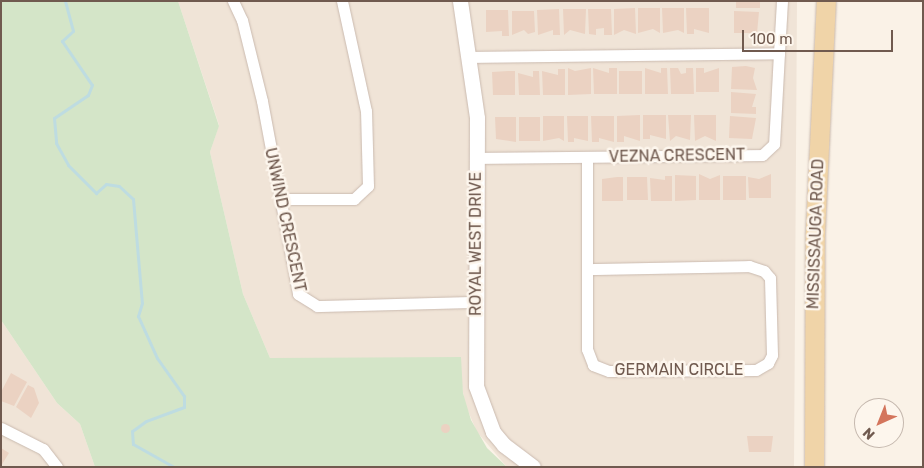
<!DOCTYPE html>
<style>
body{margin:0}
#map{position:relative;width:924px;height:468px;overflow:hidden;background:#faf2e7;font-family:Rubik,sans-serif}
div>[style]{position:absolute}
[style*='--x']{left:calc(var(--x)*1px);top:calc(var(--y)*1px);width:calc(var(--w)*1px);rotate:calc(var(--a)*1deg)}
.residential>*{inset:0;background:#f0e4d7}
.green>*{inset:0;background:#d4e5c8}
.stream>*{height:3px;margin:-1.5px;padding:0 1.5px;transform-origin:1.5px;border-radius:1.5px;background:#bedce1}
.building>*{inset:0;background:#ebd2c2}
.round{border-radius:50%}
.roads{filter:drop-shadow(0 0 1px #cabaaf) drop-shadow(0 0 1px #cabaaf)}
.minor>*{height:11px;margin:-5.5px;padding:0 5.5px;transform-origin:5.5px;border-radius:5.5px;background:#fff}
.tertiary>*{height:15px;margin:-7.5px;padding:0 7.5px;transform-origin:7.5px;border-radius:7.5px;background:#fff}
.primary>*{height:19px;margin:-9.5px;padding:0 9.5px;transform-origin:9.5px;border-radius:9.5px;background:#f0d4a8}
span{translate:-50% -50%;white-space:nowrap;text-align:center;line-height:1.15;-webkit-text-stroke:5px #fdf6ed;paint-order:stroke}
.street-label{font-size:16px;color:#705a4f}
.frame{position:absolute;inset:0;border:2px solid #705a4f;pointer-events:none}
.north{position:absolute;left:854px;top:398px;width:50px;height:50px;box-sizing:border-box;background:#fdf6ed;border:1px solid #c5b8ae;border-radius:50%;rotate:224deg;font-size:14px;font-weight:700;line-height:20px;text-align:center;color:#705a4f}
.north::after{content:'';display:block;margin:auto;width:18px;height:22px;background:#d4755c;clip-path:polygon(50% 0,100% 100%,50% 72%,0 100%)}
.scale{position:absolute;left:742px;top:30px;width:151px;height:22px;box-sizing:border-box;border:2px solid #705a4f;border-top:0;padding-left:6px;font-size:15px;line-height:18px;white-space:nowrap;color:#705a4f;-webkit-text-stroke:4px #fdf6ed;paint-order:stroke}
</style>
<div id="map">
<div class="residential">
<i style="clip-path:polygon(178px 1px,797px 1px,794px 467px,507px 467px,477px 432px,465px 404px,461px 380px,270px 358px,243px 294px,210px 152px,219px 125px)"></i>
<i style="clip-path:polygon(1px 320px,57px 403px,80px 424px,95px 467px,1px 467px)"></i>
</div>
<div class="green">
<i style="clip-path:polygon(1px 1px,178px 1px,219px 126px,210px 152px,243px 294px,270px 358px,461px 357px,463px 393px,471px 420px,487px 448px,507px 467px,95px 467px,80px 424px,57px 403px,1px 320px)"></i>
</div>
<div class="stream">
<i style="--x:65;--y:1;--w:31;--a:75"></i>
<i style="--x:73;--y:31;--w:15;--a:138"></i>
<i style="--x:62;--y:41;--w:53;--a:55.7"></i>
<i style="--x:92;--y:85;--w:11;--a:112"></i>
<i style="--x:88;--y:95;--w:41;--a:145.9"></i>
<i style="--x:54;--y:118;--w:25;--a:85"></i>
<i style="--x:56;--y:143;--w:25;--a:61"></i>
<i style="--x:68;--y:165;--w:40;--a:45"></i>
<i style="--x:96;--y:193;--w:13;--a:-42"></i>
<i style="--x:106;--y:184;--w:13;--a:9"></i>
<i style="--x:119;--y:186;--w:19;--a:43"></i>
<i style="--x:133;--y:199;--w:104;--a:85.1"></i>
<i style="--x:142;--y:303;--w:14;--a:107"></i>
<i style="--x:138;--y:316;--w:46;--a:65.7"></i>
<i style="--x:157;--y:358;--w:47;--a:54.6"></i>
<i style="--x:184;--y:396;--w:11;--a:90"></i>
<i style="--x:184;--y:407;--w:40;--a:159.8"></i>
<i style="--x:146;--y:421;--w:17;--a:144"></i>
<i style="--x:132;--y:431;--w:13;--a:86"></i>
<i style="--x:133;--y:444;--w:47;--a:29.3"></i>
<i style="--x:230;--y:467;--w:18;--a:0"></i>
</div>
<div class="building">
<i style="clip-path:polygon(736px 1px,760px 2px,760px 8px,736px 8px)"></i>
<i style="clip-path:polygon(635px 8px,636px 34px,624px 30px,614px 35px,614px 9px)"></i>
<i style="clip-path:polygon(638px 8px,660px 8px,660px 33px,653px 29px,638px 33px)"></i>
<i style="clip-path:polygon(662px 8px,684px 8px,684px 33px,678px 30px,663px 33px)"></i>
<i style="clip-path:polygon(686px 8px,709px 8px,709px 33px,694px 29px,694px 34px,687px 34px)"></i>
<i style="clip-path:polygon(559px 9px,560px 35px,553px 35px,553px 30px,538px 35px,537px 10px)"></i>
<i style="clip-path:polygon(563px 9px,586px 9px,585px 34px,570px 30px,564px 35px)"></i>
<i style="clip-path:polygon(588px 9px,611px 9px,612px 35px,604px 35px,604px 28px,596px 29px,596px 35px,589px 34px)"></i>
<i style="clip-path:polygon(486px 10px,508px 10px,509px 36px,502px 36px,502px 31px,486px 32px)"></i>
<i style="clip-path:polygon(512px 11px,534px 11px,535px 32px,528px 34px,524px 30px,512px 35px)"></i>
<i style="clip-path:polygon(734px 11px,759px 12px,757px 33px,734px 33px)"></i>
<i style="clip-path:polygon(746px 66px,755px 68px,753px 78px,757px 90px,731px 89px,732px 67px)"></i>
<i style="clip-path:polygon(568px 68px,575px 71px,591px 68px,591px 94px,568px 95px)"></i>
<i style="clip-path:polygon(593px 68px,609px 73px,609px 68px,617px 68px,617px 94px,594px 94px)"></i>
<i style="clip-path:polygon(645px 68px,661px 73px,661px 68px,667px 68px,668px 94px,645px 94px)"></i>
<i style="clip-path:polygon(670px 68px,678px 68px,681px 74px,686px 73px,686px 68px,693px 68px,694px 94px,671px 94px)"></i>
<i style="clip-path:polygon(696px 68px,704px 68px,704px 73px,719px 68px,719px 92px,696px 92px)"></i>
<i style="clip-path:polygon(558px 69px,565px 69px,565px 95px,543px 95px,542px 71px,558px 75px)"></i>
<i style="clip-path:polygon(508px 71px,515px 71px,515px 95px,493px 95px,492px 72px)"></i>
<i style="clip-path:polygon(533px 71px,539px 71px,540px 95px,519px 95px,518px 73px,533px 77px)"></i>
<i style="clip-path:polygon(619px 71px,642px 71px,642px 94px,619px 94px)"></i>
<i style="clip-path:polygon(731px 92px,756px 94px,752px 107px,756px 107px,756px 114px,731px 113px)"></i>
<i style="clip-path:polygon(640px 115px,640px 141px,624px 136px,624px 142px,617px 142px,617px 116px)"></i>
<i style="clip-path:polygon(643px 115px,666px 115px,666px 139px,650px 135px,650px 139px,643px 139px)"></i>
<i style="clip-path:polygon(668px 115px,691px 115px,690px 140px,676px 136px,670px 141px)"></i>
<i style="clip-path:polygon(694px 115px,716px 115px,716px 141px,705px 136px,695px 141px)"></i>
<i style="clip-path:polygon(543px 116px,564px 116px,564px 141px,559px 138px,543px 141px)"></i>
<i style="clip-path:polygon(567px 116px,588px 116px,588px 141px,574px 138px,574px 142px,568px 142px)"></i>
<i style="clip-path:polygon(591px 116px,614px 116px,614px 142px,599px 138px,599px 142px,592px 142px)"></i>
<i style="clip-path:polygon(730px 116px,756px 118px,752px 139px,729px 138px)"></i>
<i style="clip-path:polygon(495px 117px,516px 117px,516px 142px,496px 139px)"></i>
<i style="clip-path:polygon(519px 117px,540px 117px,540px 141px,519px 141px)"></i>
<i style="clip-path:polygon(699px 174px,710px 179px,720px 175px,720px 200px,699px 200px)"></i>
<i style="clip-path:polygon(771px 174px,771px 198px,749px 198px,748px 177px,759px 179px)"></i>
<i style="clip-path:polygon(675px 175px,696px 176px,696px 200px,675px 201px)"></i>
<i style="clip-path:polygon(665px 176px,672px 176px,672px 201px,651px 201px,650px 178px,665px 180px)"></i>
<i style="clip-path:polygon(723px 176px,746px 176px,746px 200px,723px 200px)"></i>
<i style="clip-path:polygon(617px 177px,623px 177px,623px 201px,602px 201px,602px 179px)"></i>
<i style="clip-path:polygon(627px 177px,647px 177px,648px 200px,627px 200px)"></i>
<i style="clip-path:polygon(11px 373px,27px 382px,14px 406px,1px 401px,1px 392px)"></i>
<i style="clip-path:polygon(28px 385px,34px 388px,39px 403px,31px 418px,16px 407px)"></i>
<i class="round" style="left:440.5px;top:423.5px;width:9px;height:9px"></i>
<i style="clip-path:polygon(747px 436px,773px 436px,771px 452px,749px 452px)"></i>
<i style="clip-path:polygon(1px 448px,9px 453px,1px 466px)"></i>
</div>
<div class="roads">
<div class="minor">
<i style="--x:233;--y:1;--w:21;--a:65"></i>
<i style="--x:242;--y:20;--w:83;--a:76.1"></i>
<i style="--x:262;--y:101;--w:196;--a:79.4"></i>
<i style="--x:298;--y:294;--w:22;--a:32"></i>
<i style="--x:317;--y:306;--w:158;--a:-1.5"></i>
<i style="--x:779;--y:53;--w:52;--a:-86.7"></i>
<i style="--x:470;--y:57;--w:309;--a:-0.7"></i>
<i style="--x:779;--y:53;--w:91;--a:93.1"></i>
<i style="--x:774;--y:144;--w:16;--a:137"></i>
<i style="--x:762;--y:155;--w:286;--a:179.4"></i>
<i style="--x:587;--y:157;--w:192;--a:90"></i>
<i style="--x:587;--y:349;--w:17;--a:69"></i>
<i style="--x:593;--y:365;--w:17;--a:21"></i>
<i style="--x:609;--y:371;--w:147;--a:-0.4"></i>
<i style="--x:756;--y:370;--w:14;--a:-30"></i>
<i style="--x:768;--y:363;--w:9;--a:-63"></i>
<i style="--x:772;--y:355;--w:77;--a:-91.5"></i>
<i style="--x:770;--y:278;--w:9;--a:-131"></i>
<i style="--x:764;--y:271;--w:16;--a:-162"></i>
<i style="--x:749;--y:266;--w:161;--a:178.9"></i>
<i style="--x:280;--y:199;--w:74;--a:0"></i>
<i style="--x:354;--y:199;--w:19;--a:-43"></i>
<i style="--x:368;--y:186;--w:75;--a:-91.5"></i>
<i style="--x:366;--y:111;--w:113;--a:-102.3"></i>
<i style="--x:1;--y:428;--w:47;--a:26.6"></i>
<i style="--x:43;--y:449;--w:23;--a:52"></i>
</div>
<div class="tertiary">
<i style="--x:460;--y:1;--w:118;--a:81.7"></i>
<i style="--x:477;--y:118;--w:268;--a:90.2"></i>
<i style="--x:476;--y:386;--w:49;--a:69.7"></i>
<i style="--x:493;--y:432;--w:17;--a:50"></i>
<i style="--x:504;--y:445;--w:36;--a:37"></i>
</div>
<div class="primary">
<i style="--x:814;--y:467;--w:235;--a:-89.8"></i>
<i style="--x:815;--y:232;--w:231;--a:-87.3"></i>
</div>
</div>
<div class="street-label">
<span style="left:677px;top:156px;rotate:-1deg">VEZNA CRESCENT</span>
<span style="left:285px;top:220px;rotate:78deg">UNWIND CRESCENT</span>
<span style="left:816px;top:234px;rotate:-88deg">MISSISSAUGA ROAD</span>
<span style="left:476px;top:244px;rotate:-90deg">ROYAL WEST DRIVE</span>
<span style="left:679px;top:370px">GERMAIN CIRCLE</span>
</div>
<div class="frame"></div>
<div class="north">N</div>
<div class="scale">100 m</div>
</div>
